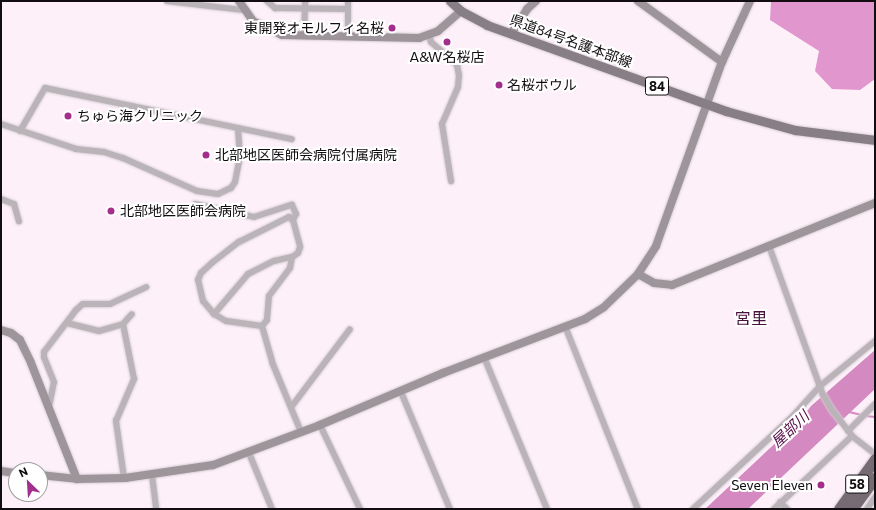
<!DOCTYPE html>
<meta charset="utf-8">
<style>
body{margin:0}
#map{position:relative;width:876px;height:510px;overflow:hidden;background:#fdf0f9;font-family:Commissioner,"Noto Sans JP",sans-serif}
div>[style]{position:absolute}
[style*='--x']{left:calc(var(--x)*1px);top:calc(var(--y)*1px);width:calc(var(--w)*1px);rotate:calc(var(--a)*1deg)}
.forest>*{inset:0;background:#e296ce}
.water>*{inset:0;background:#d489c0}
.stream>*{height:2px;margin:-1px;padding:0 1px;transform-origin:1px;border-radius:1px;background:#d489c0}
.roads{filter:drop-shadow(0 0 1px #d7ccd4) drop-shadow(0 0 1px #d7ccd4)}
.street>*{height:6px;margin:-3px;padding:0 3px;transform-origin:3px;border-radius:3px;background:#bab4b8}
.secondary>*{height:8px;margin:-4px;padding:0 4px;transform-origin:4px;border-radius:4px;background:#9d959a}
.primary>*{height:9px;margin:-4.5px;padding:0 4.5px;transform-origin:4.5px;border-radius:4.5px;background:#887e85}
.highway>*{height:11px;margin:-5.5px;padding:0 5.5px;transform-origin:5.5px;border-radius:5.5px;background:#766b73}
.dots>*{width:11px;height:11px;translate:-50% -50%;box-sizing:border-box;border:2px solid #fff;border-radius:50%}
span{translate:-50% -50%;white-space:nowrap;text-align:center;line-height:1.15;-webkit-text-stroke:4px #fff;paint-order:stroke}
.shield-label span{padding:1px 3px;background:#fff;border:1px solid;border-radius:3px;-webkit-text-stroke-width:0}
.shield-label{font-size:13px;color:#110d10;font-weight:700}
.poi-label{font-size:14px;color:#110d10}
.right{translate:-100% -50%;text-align:right}
.left{translate:0 -50%;text-align:left}
.street-label{font-size:14px;color:#110d10}
.water-label{font-size:15px;color:#510d44;font-style:italic}
.quarter-label{font-size:16px;color:#49123e}
.frame{position:absolute;inset:0;border:2px solid #110d10;pointer-events:none}
.north{position:absolute;left:8px;top:462px;width:40px;height:40px;box-sizing:border-box;background:#fff;border:1px solid #a09e9f;border-radius:50%;rotate:335deg;font-size:11px;font-weight:700;line-height:16px;text-align:center;color:#110d10}
.north::after{content:'';display:block;margin:auto;width:14px;height:18px;background:#a22f8b;clip-path:polygon(50% 0,100% 100%,50% 72%,0 100%)}
</style>
<div id="map">
<div class="forest">
<i style="clip-path:polygon(771px 1px,875px 1px,875px 79px,860px 90px,832px 89px,815px 71px,819px 51px,770px 20px)"></i>
</div>
<div class="water">
<i style="clip-path:polygon(875px 350px,875px 389px,748px 509px,705px 509px,801px 419px,811px 406px)"></i>
</div>
<div class="stream">
<i style="--x:849;--y:412;--w:13;--a:13"></i>
<i style="--x:866;--y:416;--w:9;--a:6"></i>
</div>
<div class="roads">
<div class="street">
<i style="--x:167;--y:1;--w:77;--a:6.8"></i>
<i style="--x:267;--y:1;--w:11;--a:41"></i>
<i style="--x:275;--y:8;--w:73;--a:0.8"></i>
<i style="--x:348;--y:9;--w:8;--a:-90"></i>
<i style="--x:429;--y:35;--w:7;--a:74"></i>
<i style="--x:431;--y:42;--w:35;--a:41"></i>
<i style="--x:457;--y:65;--w:10;--a:79"></i>
<i style="--x:459;--y:75;--w:12;--a:95"></i>
<i style="--x:458;--y:87;--w:40;--a:113.4"></i>
<i style="--x:442;--y:124;--w:58;--a:81"></i>
<i style="--x:304;--y:36;--w:35;--a:-88"></i>
<i style="--x:348;--y:37;--w:28;--a:-90"></i>
<i style="--x:1;--y:124;--w:79;--a:18.4"></i>
<i style="--x:76;--y:149;--w:28;--a:6"></i>
<i style="--x:104;--y:152;--w:20;--a:18"></i>
<i style="--x:123;--y:158;--w:81;--a:24"></i>
<i style="--x:197;--y:191;--w:21;--a:8"></i>
<i style="--x:218;--y:194;--w:14;--a:-25"></i>
<i style="--x:231;--y:188;--w:7;--a:-56"></i>
<i style="--x:235;--y:182;--w:25;--a:-79"></i>
<i style="--x:240;--y:157;--w:29;--a:-94"></i>
<i style="--x:20;--y:131;--w:50;--a:-59.8"></i>
<i style="--x:45;--y:88;--w:252;--a:11.7"></i>
<i style="--x:1;--y:199;--w:14;--a:21"></i>
<i style="--x:14;--y:204;--w:18;--a:74"></i>
<i style="--x:195;--y:204;--w:60;--a:12.4"></i>
<i style="--x:254;--y:217;--w:40;--a:-18"></i>
<i style="--x:292;--y:205;--w:10;--a:66"></i>
<i style="--x:296;--y:214;--w:7;--a:117"></i>
<i style="--x:769;--y:246;--w:158;--a:70.1"></i>
<i style="--x:823;--y:395;--w:17;--a:59"></i>
<i style="--x:832;--y:410;--w:33;--a:52"></i>
<i style="--x:852;--y:436;--w:29;--a:38"></i>
<i style="--x:214;--y:314;--w:52;--a:-49.6"></i>
<i style="--x:248;--y:274;--w:29;--a:-27"></i>
<i style="--x:274;--y:261;--w:18;--a:-13"></i>
<i style="--x:67;--y:323;--w:33;--a:14"></i>
<i style="--x:99;--y:331;--w:25;--a:-16"></i>
<i style="--x:262;--y:326;--w:36;--a:-172"></i>
<i style="--x:226;--y:321;--w:14;--a:-150"></i>
<i style="--x:214;--y:314;--w:17;--a:-130"></i>
<i style="--x:203;--y:301;--w:22;--a:-103"></i>
<i style="--x:198;--y:280;--w:8;--a:-67"></i>
<i style="--x:201;--y:273;--w:16;--a:-43"></i>
<i style="--x:213;--y:262;--w:33;--a:-38"></i>
<i style="--x:239;--y:242;--w:56;--a:-26.6"></i>
<i style="--x:289;--y:217;--w:5;--a:37"></i>
<i style="--x:293;--y:220;--w:28;--a:75"></i>
<i style="--x:300;--y:247;--w:6;--a:108"></i>
<i style="--x:298;--y:253;--w:7;--a:146"></i>
<i style="--x:292;--y:257;--w:11;--a:100"></i>
<i style="--x:290;--y:268;--w:35;--a:127"></i>
<i style="--x:269;--y:296;--w:24;--a:95"></i>
<i style="--x:267;--y:320;--w:8;--a:130"></i>
<i style="--x:262;--y:326;--w:37;--a:74"></i>
<i style="--x:272;--y:362;--w:76;--a:67.5"></i>
<i style="--x:565;--y:326;--w:197;--a:68.3"></i>
<i style="--x:484;--y:357;--w:165;--a:67.5"></i>
<i style="--x:401;--y:392;--w:127;--a:67.3"></i>
<i style="--x:292;--y:406;--w:96;--a:-53"></i>
<i style="--x:49;--y:407;--w:25;--a:-79"></i>
<i style="--x:54;--y:382;--w:27;--a:-112"></i>
<i style="--x:44;--y:357;--w:5;--a:-90"></i>
<i style="--x:44;--y:352;--w:53;--a:-52.7"></i>
<i style="--x:76;--y:310;--w:9;--a:-41"></i>
<i style="--x:83;--y:304;--w:27;--a:0"></i>
<i style="--x:110;--y:304;--w:40;--a:-25"></i>
<i style="--x:320;--y:425;--w:93;--a:64.5"></i>
<i style="--x:848;--y:431;--w:38;--a:-45"></i>
<i style="--x:249;--y:453;--w:61;--a:67.7"></i>
<i style="--x:152;--y:475;--w:34;--a:83"></i>
<i style="--x:124;--y:478;--w:58;--a:-98"></i>
<i style="--x:116;--y:421;--w:46;--a:-66.8"></i>
<i style="--x:134;--y:379;--w:56;--a:-101.3"></i>
<i style="--x:123;--y:324;--w:13;--a:-48"></i>
<i style="--x:780;--y:502;--w:10;--a:45"></i>
<i style="--x:693;--y:509;--w:134;--a:-42.9"></i>
<i style="--x:791;--y:418;--w:43;--a:-47.8"></i>
<i style="--x:820;--y:386;--w:71;--a:-39.3"></i>
<i style="--x:774;--y:509;--w:107;--a:-43.1"></i>
<i style="--x:867;--y:509;--w:14;--a:-56"></i>
</div>
<div class="secondary">
<i style="--x:239;--y:1;--w:24;--a:55"></i>
<i style="--x:253;--y:21;--w:32;--a:26"></i>
<i style="--x:282;--y:35;--w:137;--a:1.3"></i>
<i style="--x:419;--y:38;--w:20;--a:-20"></i>
<i style="--x:438;--y:31;--w:30;--a:-41"></i>
<i style="--x:638;--y:1;--w:104;--a:36"></i>
<i style="--x:511;--y:34;--w:30;--a:-57"></i>
<i style="--x:527;--y:9;--w:12;--a:-42"></i>
<i style="--x:638;--y:274;--w:18;--a:29"></i>
<i style="--x:654;--y:283;--w:18;--a:6"></i>
<i style="--x:672;--y:285;--w:219;--a:-22"></i>
<i style="--x:1;--y:330;--w:10;--a:17"></i>
<i style="--x:11;--y:333;--w:11;--a:38"></i>
<i style="--x:20;--y:340;--w:25;--a:64"></i>
<i style="--x:31;--y:363;--w:125;--a:68.4"></i>
<i style="--x:1;--y:471;--w:15;--a:8"></i>
<i style="--x:40;--y:475;--w:37;--a:6"></i>
<i style="--x:77;--y:479;--w:48;--a:-1.2"></i>
<i style="--x:125;--y:478;--w:89;--a:-8.4"></i>
<i style="--x:213;--y:465;--w:114;--a:-20.5"></i>
<i style="--x:320;--y:425;--w:134;--a:-22.9"></i>
<i style="--x:443;--y:373;--w:152;--a:-20.8"></i>
<i style="--x:585;--y:319;--w:22;--a:-32"></i>
<i style="--x:604;--y:307;--w:47;--a:-44.1"></i>
<i style="--x:638;--y:274;--w:33;--a:-57"></i>
<i style="--x:656;--y:246;--w:195;--a:-70.3"></i>
<i style="--x:722;--y:62;--w:67;--a:-65.3"></i>
</div>
<div class="primary">
<i style="--x:450;--y:1;--w:15;--a:42"></i>
<i style="--x:461;--y:11;--w:30;--a:28"></i>
<i style="--x:487;--y:25;--w:254;--a:19.8"></i>
<i style="--x:726;--y:111;--w:72;--a:15.4"></i>
<i style="--x:795;--y:130;--w:81;--a:7.1"></i>
</div>
<div class="highway">
<i style="--x:839;--y:509;--w:62;--a:-54.2"></i>
<i style="--x:852;--y:509;--w:39;--a:-54"></i>
</div>
</div>
<div class="dots">
<i style="left:392px;top:28px;background:#a22f8b"></i>
<i style="left:447px;top:42px;background:#a22f8b"></i>
<i style="left:499px;top:85px;background:#a22f8b"></i>
<i style="left:68px;top:116px;background:#a22f8b"></i>
<i style="left:206px;top:155px;background:#a22f8b"></i>
<i style="left:111px;top:211px;background:#a22f8b"></i>
<i style="left:821px;top:485px;background:#a22f8b"></i>
</div>
<div class="shield-label">
<span style="left:657px;top:86px">84</span>
<span style="left:857px;top:484px">58</span>
</div>
<div class="poi-label">
<span class="right" style="left:384px;top:28px">東開発オモルフィ名桜</span>
<span style="left:447px;top:57px">A&amp;W名桜店</span>
<span class="left" style="left:507px;top:85px">名桜ボウル</span>
<span class="left" style="left:77px;top:116px">ちゅら海クリニック</span>
<span class="left" style="left:215px;top:155px">北部地区医師会病院付属病院</span>
<span class="left" style="left:120px;top:211px">北部地区医師会病院</span>
<span class="right" style="left:813px;top:485px">Seven Eleven</span>
</div>
<div class="street-label">
<span style="left:571px;top:41px;rotate:20deg">県道84号名護本部線</span>
</div>
<div class="water-label">
<span style="left:790px;top:429px;rotate:-43deg">屋部川</span>
</div>
<div class="quarter-label">
<span style="left:751px;top:318px">宮里</span>
</div>
<div class="frame"></div>
<div class="north">N</div>
</div>
